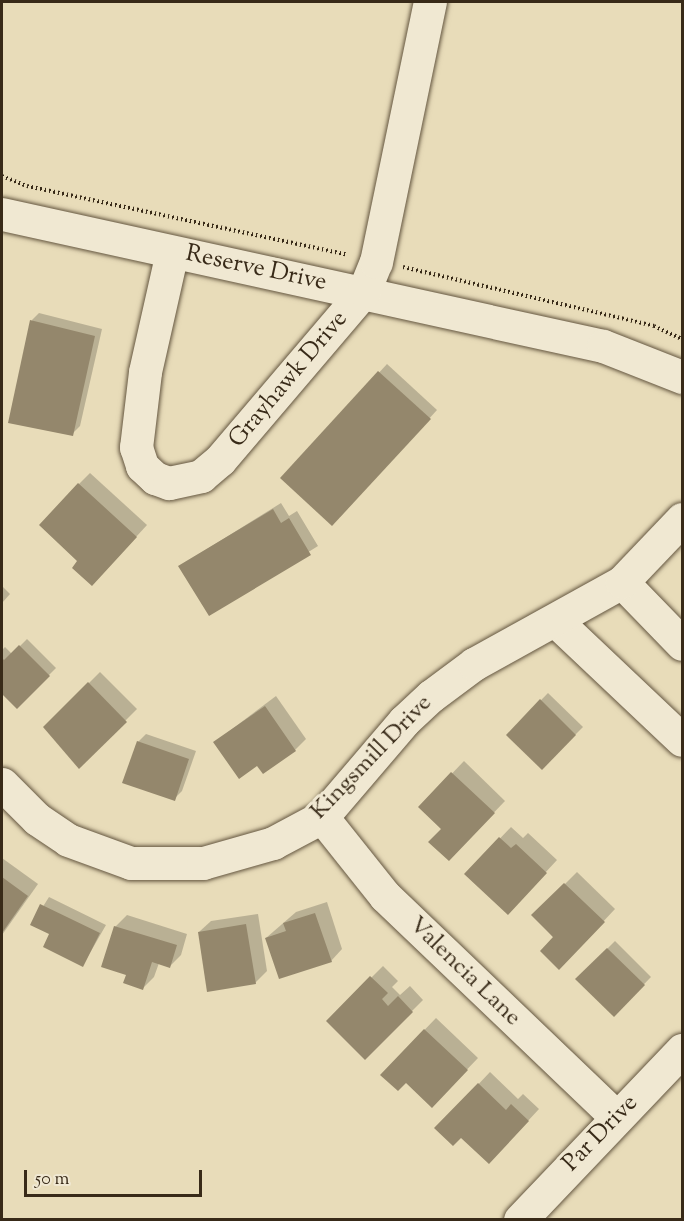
<!DOCTYPE html>
<style>
body{margin:0}
#map{position:relative;width:684px;height:1221px;overflow:hidden;background:#e8dcb9;font-family:"Sorts Mill Goudy",serif}
div>[style]{position:absolute}
[style*='--x']{left:calc(var(--x)*1px);top:calc(var(--y)*1px);width:calc(var(--w)*1px);rotate:calc(var(--a)*1deg)}
.shadow>*{inset:0;background:#0003}
.building>*{inset:0;background:#94876c}
.path>*{height:4px;margin-top:-2px;transform-origin:0;background:repeating-linear-gradient(90deg,#382a18 0 1.5px,transparent 0 4.5px)}
.roads{filter:drop-shadow(0 0 2px #645640) drop-shadow(0 0 2px #645640)}
.minor>*{height:33px;margin:-16.5px;padding:0 16.5px;transform-origin:16.5px;border-radius:16.5px;background:#f0e8d2}
span{translate:-50% -50%;white-space:nowrap;text-align:center;line-height:1.15;-webkit-text-stroke:6px #f0e8d2;paint-order:stroke}
.street-label{font-size:24px;color:#382a18}
.frame{position:absolute;inset:0;border:3px solid #382a18;pointer-events:none}
.scale{position:absolute;left:24px;top:1170px;width:178px;height:27px;box-sizing:border-box;border:3px solid #382a18;border-top:0;padding-left:8px;font-size:18px;line-height:21px;white-space:nowrap;color:#382a18;-webkit-text-stroke:4px #f0e8d2;paint-order:stroke}
</style>
<div id="map">
<div class="shadow">
<i style="clip-path:polygon(39px 313px,102px 329px,80px 426px,72px 434px,32px 320px)"></i>
<i style="clip-path:polygon(387px 364px,437px 410px,340px 517px,282px 478px)"></i>
<i style="clip-path:polygon(90px 473px,147px 525px,103px 573px,80px 561px,79px 484px)"></i>
<i style="clip-path:polygon(281px 503px,289px 516px,297px 511px,318px 546px,209px 614px,180px 566px)"></i>
<i style="clip-path:polygon(2px 586px,10px 594px,2px 603px)"></i>
<i style="clip-path:polygon(27px 639px,56px 668px,17px 707px,2px 690px,2px 650px,5px 647px,12px 654px)"></i>
<i style="clip-path:polygon(100px 672px,137px 709px,79px 767px,45px 727px)"></i>
<i style="clip-path:polygon(548px 693px,583px 727px,542px 768px,508px 734px)"></i>
<i style="clip-path:polygon(276px 696px,306px 739px,295px 750px,258px 764px,215px 742px)"></i>
<i style="clip-path:polygon(146px 734px,196px 751px,182px 791px,174px 799px,138px 742px)"></i>
<i style="clip-path:polygon(464px 761px,505px 801px,460px 848px,420px 807px)"></i>
<i style="clip-path:polygon(511px 827px,523px 838px,528px 833px,557px 860px,519px 901px,467px 873px)"></i>
<i style="clip-path:polygon(2px 858px,38px 884px,2px 935px)"></i>
<i style="clip-path:polygon(577px 872px,615px 909px,570px 957px,534px 915px)"></i>
<i style="clip-path:polygon(49px 897px,106px 925px,83px 965px,51px 934px,32px 924px)"></i>
<i style="clip-path:polygon(327px 902px,342px 949px,331px 961px,266px 938px,296px 912px)"></i>
<i style="clip-path:polygon(258px 914px,267px 971px,255px 983px,199px 932px,211px 921px)"></i>
<i style="clip-path:polygon(127px 915px,187px 934px,181px 955px,170px 966px,159px 963px,154px 977px,143px 988px,128px 974px,115px 927px)"></i>
<i style="clip-path:polygon(615px 941px,651px 977px,614px 1015px,577px 979px)"></i>
<i style="clip-path:polygon(383px 966px,398px 981px,392px 987px,400px 995px,410px 986px,423px 1000px,365px 1058px,328px 1021px)"></i>
<i style="clip-path:polygon(436px 1018px,478px 1058px,432px 1106px,406px 1081px,382px 1074px)"></i>
<i style="clip-path:polygon(490px 1072px,518px 1099px,523px 1094px,539px 1109px,500px 1151px,437px 1128px)"></i>
</div>
<div class="building">
<i style="clip-path:polygon(30px 320px,95px 336px,73px 436px,8px 423px)"></i>
<i style="clip-path:polygon(378px 371px,431px 419px,332px 526px,280px 478px)"></i>
<i style="clip-path:polygon(78px 483px,137px 537px,92px 586px,72px 568px,77px 561px,39px 525px)"></i>
<i style="clip-path:polygon(273px 509px,281px 523px,289px 518px,311px 555px,209px 616px,178px 566px)"></i>
<i style="clip-path:polygon(19px 645px,50px 676px,17px 709px,2px 694px,2px 658px,4px 660px)"></i>
<i style="clip-path:polygon(88px 682px,127px 722px,79px 769px,43px 727px)"></i>
<i style="clip-path:polygon(540px 699px,576px 735px,542px 770px,506px 735px)"></i>
<i style="clip-path:polygon(265px 706px,296px 751px,263px 774px,257px 766px,239px 779px,213px 742px)"></i>
<i style="clip-path:polygon(137px 741px,189px 759px,175px 801px,122px 783px)"></i>
<i style="clip-path:polygon(451px 772px,495px 813px,449px 861px,428px 842px,441px 829px,418px 807px)"></i>
<i style="clip-path:polygon(499px 837px,511px 848px,516px 844px,547px 873px,508px 915px,464px 874px)"></i>
<i style="clip-path:polygon(2px 877px,28px 896px,2px 933px)"></i>
<i style="clip-path:polygon(564px 883px,605px 922px,559px 970px,540px 951px,553px 937px,531px 915px)"></i>
<i style="clip-path:polygon(40px 904px,100px 933px,83px 967px,43px 947px,49px 934px,30px 925px)"></i>
<i style="clip-path:polygon(315px 913px,332px 962px,279px 979px,265px 938px,286px 931px,283px 923px)"></i>
<i style="clip-path:polygon(246px 924px,256px 984px,207px 992px,198px 932px)"></i>
<i style="clip-path:polygon(114px 926px,177px 945px,170px 968px,152px 962px,143px 990px,123px 983px,126px 975px,101px 967px)"></i>
<i style="clip-path:polygon(607px 948px,645px 985px,614px 1017px,575px 979px)"></i>
<i style="clip-path:polygon(370px 976px,388px 993px,382px 999px,388px 1006px,398px 996px,413px 1012px,365px 1060px,326px 1021px)"></i>
<i style="clip-path:polygon(424px 1029px,468px 1070px,432px 1108px,406px 1083px,398px 1091px,380px 1075px)"></i>
<i style="clip-path:polygon(478px 1083px,506px 1110px,511px 1104px,529px 1121px,489px 1164px,461px 1138px,453px 1146px,434px 1128px)"></i>
</div>
<div class="path">
<i style="--x:2;--y:176;--w:27;--a:22"></i>
<i style="--x:27;--y:186;--w:328;--a:12.1"></i>
<i style="--x:403;--y:267;--w:258;--a:13.2"></i>
<i style="--x:654;--y:326;--w:31;--a:25"></i>
</div>
<div class="roads">
<div class="minor">
<i style="--x:2;--y:214;--w:615;--a:12.39"></i>
<i style="--x:603;--y:346;--w:85;--a:21.4"></i>
<i style="--x:172;--y:252;--w:123;--a:102.7"></i>
<i style="--x:145;--y:372;--w:76;--a:96.8"></i>
<i style="--x:136;--y:447;--w:20;--a:72"></i>
<i style="--x:142;--y:466;--w:18;--a:43"></i>
<i style="--x:155;--y:478;--w:15;--a:20"></i>
<i style="--x:169;--y:483;--w:33;--a:-12"></i>
<i style="--x:201;--y:476;--w:25;--a:-40"></i>
<i style="--x:220;--y:460;--w:222;--a:-49.6"></i>
<i style="--x:364;--y:291;--w:31;--a:-68"></i>
<i style="--x:376;--y:262;--w:266;--a:-78.3"></i>
<i style="--x:622;--y:582;--w:86;--a:45.9"></i>
<i style="--x:556;--y:621;--w:173;--a:43.4"></i>
<i style="--x:2;--y:784;--w:49;--a:45"></i>
<i style="--x:37;--y:819;--w:37;--a:34"></i>
<i style="--x:68;--y:840;--w:67;--a:20.1"></i>
<i style="--x:131;--y:863;--w:72;--a:0"></i>
<i style="--x:203;--y:863;--w:73;--a:-15.9"></i>
<i style="--x:273;--y:843;--w:55;--a:-28"></i>
<i style="--x:322;--y:817;--w:126;--a:-49.5"></i>
<i style="--x:404;--y:721;--w:37;--a:-43"></i>
<i style="--x:431;--y:696;--w:54;--a:-36.7"></i>
<i style="--x:474;--y:664;--w:169;--a:-29"></i>
<i style="--x:622;--y:582;--w:87;--a:-46.4"></i>
<i style="--x:322;--y:817;--w:101;--a:51.4"></i>
<i style="--x:385;--y:896;--w:320;--a:43.7"></i>
<i style="--x:520;--y:1220;--w:235;--a:-46.4"></i>
</div>
</div>
<div class="street-label">
<span style="left:256px;top:269px;rotate:12deg">Reserve Drive</span>
<span style="left:289px;top:380px;rotate:-50deg">Grayhawk Drive</span>
<span style="left:372px;top:758px;rotate:-46deg">Kingsmill Drive</span>
<span style="left:464px;top:972px;rotate:44deg">Valencia Lane</span>
<span style="left:601px;top:1134px;rotate:-46deg">Par Drive</span>
</div>
<div class="frame"></div>
<div class="scale">50 m</div>
</div>
